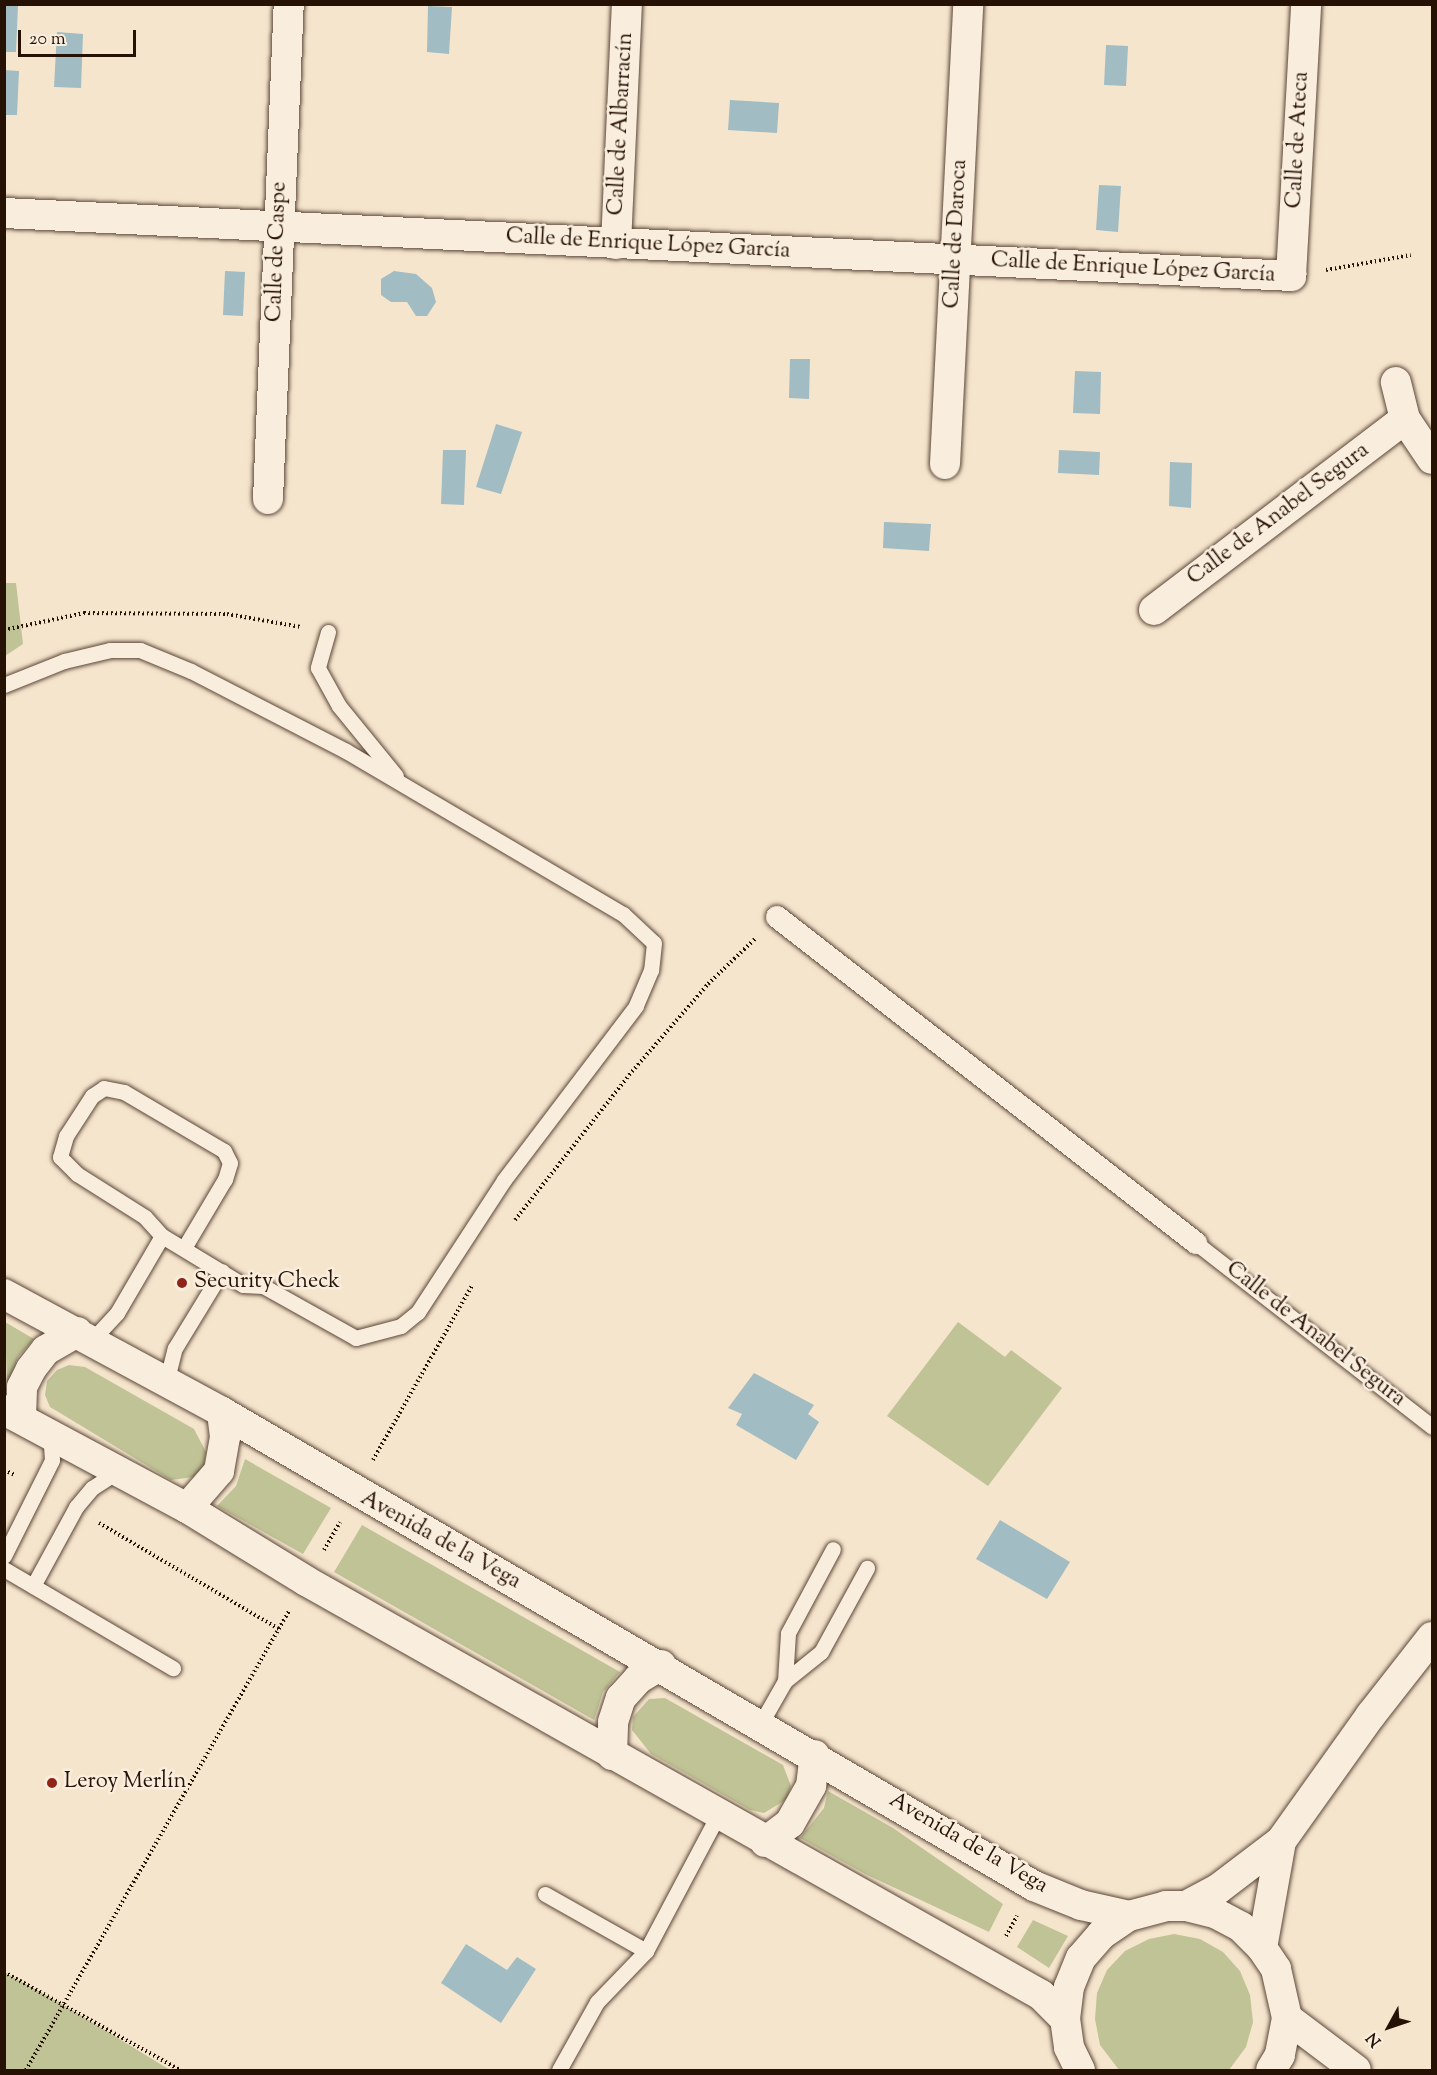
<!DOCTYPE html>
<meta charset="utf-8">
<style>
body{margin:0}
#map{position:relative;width:1437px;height:2075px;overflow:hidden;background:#f6e5cd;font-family:"Sorts Mill Goudy",serif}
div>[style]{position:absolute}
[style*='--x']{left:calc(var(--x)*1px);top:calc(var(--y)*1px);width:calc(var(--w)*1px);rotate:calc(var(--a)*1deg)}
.green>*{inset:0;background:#c0c395}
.water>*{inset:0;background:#a1bcc2}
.path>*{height:4px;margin-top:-2px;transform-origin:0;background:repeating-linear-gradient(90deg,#261105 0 1.5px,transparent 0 4.5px)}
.roads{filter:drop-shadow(0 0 2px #5a4637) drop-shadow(0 0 2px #5a4637)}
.service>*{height:15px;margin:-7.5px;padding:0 7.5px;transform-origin:7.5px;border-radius:7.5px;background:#f9eede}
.pedestrian>*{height:22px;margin:-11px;padding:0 11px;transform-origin:11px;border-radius:11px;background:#f9eede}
.minor>*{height:30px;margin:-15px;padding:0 15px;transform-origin:15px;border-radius:15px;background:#f9eede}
.dots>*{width:16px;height:16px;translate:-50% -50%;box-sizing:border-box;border:3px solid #f9eede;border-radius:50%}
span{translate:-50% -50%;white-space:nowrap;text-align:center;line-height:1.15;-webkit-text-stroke:5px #f9eede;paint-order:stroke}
.street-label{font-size:22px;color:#261105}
.poi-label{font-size:22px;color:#261105}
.left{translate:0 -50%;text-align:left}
.frame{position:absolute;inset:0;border:6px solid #261105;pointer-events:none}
.north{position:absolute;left:1359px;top:1997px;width:60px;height:60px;-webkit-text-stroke:4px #f9eede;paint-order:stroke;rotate:230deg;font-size:16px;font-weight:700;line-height:24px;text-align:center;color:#261105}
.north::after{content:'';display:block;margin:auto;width:21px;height:27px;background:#261105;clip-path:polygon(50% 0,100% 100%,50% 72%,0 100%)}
.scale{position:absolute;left:18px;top:30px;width:118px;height:27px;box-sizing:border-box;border:3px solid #261105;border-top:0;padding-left:8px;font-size:18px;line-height:21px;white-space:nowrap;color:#261105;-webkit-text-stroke:4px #f9eede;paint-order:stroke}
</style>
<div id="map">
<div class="green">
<i style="clip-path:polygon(5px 583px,16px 583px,23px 644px,5px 656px)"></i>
<i style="clip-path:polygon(5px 1322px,34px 1339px,18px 1357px,7px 1385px)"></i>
<i style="clip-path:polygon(958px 1322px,1005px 1357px,1011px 1350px,1062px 1388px,988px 1486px,887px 1416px)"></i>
<i style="clip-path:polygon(69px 1365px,85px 1367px,194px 1429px,206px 1452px,204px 1465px,194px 1477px,171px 1480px,50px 1407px,45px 1395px,47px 1381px,57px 1370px)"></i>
<i style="clip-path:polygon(245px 1459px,331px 1508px,303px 1554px,217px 1506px,236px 1486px)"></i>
<i style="clip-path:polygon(362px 1525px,620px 1672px,603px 1692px,594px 1720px,334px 1572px)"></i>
<i style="clip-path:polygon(665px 1698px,783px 1765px,791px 1786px,787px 1799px,764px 1813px,750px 1810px,651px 1754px,632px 1730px,633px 1717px,649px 1699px)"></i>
<i style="clip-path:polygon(828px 1791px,893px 1828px,1003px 1904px,989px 1932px,865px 1874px,800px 1838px,824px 1808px)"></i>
<i style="clip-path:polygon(1033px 1920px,1068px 1936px,1049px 1968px,1017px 1947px)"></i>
<i style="clip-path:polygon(1174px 1934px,1200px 1939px,1223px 1952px,1240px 1971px,1250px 1995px,1253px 2022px,1246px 2047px,1229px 2070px,1119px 2070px,1100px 2045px,1095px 2019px,1097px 1993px,1107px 1970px,1125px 1951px,1149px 1939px)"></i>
<i style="clip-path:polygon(4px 1972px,64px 2005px,170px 2070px,5px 2070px)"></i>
</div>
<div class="water">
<i style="clip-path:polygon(5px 4px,18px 5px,16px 52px,5px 52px)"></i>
<i style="clip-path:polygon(428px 6px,452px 7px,449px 54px,427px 52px)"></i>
<i style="clip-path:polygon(57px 32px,83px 34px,81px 88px,54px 87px)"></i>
<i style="clip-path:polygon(1106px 45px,1128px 46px,1126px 86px,1104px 85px)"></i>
<i style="clip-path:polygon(4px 70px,19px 71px,17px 115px,5px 115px)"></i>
<i style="clip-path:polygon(730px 100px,779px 103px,777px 133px,728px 130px)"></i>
<i style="clip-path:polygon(1099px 185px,1121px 186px,1118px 232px,1096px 230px)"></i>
<i style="clip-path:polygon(225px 271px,245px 272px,243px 316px,223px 315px)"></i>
<i style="clip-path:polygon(394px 271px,416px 274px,432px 288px,436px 302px,427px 316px,416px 316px,407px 302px,391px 302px,381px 295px,381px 279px)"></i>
<i style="clip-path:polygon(790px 359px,810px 359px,809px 399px,789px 398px)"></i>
<i style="clip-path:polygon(1075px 371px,1101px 372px,1100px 414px,1073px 413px)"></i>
<i style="clip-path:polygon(496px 424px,522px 432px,501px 494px,476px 487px)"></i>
<i style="clip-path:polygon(443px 450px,466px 450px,464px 505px,441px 504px)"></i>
<i style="clip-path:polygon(1059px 450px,1100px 452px,1099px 475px,1058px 473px)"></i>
<i style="clip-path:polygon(1170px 462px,1192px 463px,1191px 508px,1169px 506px)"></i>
<i style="clip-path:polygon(884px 522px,931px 524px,929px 551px,883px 548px)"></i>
<i style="clip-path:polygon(754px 1373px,814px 1405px,808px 1414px,819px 1422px,796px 1460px,736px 1425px,742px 1414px,728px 1408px)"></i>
<i style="clip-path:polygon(1000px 1520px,1070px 1562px,1047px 1599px,976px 1559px)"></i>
<i style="clip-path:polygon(466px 1944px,507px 1970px,517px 1957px,536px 1969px,501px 2023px,441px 1983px)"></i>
</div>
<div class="path">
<i style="--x:1326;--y:270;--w:86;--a:-10"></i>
<i style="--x:4;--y:630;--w:82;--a:-12"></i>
<i style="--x:84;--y:613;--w:143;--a:0.4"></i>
<i style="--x:227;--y:614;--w:75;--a:10"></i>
<i style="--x:515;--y:1220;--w:184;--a:-51.8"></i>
<i style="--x:629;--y:1075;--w:121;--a:-49"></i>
<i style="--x:708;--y:984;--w:65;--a:-43.8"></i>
<i style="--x:373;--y:1460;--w:202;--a:-60.4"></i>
<i style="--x:4;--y:1470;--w:12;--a:24"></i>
<i style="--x:99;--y:1523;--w:209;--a:30.5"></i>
<i style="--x:324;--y:1550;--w:32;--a:-60"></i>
<i style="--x:1006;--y:1936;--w:23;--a:-61"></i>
<i style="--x:4;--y:1972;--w:201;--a:29.1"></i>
<i style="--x:26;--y:2070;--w:529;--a:-60.19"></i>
</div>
<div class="roads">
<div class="service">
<i style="--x:328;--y:632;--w:37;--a:106"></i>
<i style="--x:318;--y:668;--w:43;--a:61.1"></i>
<i style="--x:339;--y:706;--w:90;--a:50.8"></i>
<i style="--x:4;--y:685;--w:65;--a:-21.8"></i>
<i style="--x:64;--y:661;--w:47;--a:-13.4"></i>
<i style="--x:110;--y:650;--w:30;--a:0"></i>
<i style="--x:140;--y:650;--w:55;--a:22.4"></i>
<i style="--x:191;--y:671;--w:174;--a:27.3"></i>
<i style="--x:346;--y:751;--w:321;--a:30.5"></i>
<i style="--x:623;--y:914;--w:42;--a:43.1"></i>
<i style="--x:654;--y:943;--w:27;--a:96"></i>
<i style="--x:651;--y:970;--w:39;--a:113"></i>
<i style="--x:636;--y:1006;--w:218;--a:127.2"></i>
<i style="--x:504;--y:1180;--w:158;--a:123.1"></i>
<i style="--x:418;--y:1312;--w:22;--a:141"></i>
<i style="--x:401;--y:1326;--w:47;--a:165.1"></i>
<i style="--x:356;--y:1338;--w:107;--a:-150.8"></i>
<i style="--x:263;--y:1286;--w:20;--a:-177"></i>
<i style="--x:243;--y:1285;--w:95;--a:-148.8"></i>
<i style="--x:162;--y:1236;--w:25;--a:-132"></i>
<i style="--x:145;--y:1217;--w:80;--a:-147.7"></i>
<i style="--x:77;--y:1174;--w:24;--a:-135"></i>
<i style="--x:60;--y:1157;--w:22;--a:-74"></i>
<i style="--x:66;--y:1136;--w:48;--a:-57"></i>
<i style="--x:92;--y:1096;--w:14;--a:-34"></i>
<i style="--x:104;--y:1088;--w:20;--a:11"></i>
<i style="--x:124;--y:1092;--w:116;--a:30.5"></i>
<i style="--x:224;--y:1151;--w:13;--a:63"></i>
<i style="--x:230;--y:1163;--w:17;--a:107"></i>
<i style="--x:225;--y:1179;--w:80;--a:120.7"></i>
<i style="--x:1196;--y:1243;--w:299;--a:37.9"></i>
<i style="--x:91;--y:1341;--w:38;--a:-47"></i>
<i style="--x:117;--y:1313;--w:89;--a:-59.7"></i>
<i style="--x:166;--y:1383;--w:36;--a:-76"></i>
<i style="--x:175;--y:1348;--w:90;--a:-58.6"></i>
<i style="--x:4;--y:1556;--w:107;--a:-63.4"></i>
<i style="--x:52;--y:1460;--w:26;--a:-94"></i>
<i style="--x:4;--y:1569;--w:196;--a:30.4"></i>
<i style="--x:33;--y:1586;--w:90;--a:-61.4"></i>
<i style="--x:76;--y:1507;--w:25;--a:-50"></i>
<i style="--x:92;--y:1488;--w:31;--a:-33"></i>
<i style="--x:785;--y:1681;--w:48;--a:-86.4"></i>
<i style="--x:788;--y:1633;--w:95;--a:-61.8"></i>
<i style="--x:761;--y:1723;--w:48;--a:-60.3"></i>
<i style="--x:785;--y:1681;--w:46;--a:-38.9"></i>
<i style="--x:821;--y:1652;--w:96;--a:-61.3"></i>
<i style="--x:545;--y:1894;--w:116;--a:29.4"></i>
<i style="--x:646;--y:1951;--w:154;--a:-62.1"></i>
<i style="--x:559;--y:2070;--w:78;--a:-60.8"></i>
<i style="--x:597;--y:2002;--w:71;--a:-46.1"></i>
</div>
<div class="pedestrian">
<i style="--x:777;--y:917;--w:531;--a:37.88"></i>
</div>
<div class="minor">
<i style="--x:4;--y:213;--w:1289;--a:2.8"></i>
<i style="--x:1291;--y:276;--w:272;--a:-86.8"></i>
<i style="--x:616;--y:244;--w:240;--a:-87.4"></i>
<i style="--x:1405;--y:419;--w:48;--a:56"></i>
<i style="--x:945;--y:464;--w:461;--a:-87.1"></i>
<i style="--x:268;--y:499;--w:495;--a:-87.6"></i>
<i style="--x:1154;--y:610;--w:315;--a:-37.3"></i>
<i style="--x:1405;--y:419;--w:38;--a:-104"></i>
<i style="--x:4;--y:1294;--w:248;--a:28.4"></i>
<i style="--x:222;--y:1412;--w:940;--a:30.27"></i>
<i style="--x:1034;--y:1886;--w:51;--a:22"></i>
<i style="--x:1081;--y:1905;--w:49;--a:12.9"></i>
<i style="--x:4;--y:1410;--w:208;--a:28.2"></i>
<i style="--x:187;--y:1508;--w:140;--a:31.5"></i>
<i style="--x:306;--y:1581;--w:844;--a:29.39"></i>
<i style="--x:1041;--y:1995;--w:34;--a:45"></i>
<i style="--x:21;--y:1418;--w:31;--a:-88"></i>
<i style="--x:22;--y:1387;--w:20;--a:-63"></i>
<i style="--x:31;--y:1369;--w:24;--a:-52"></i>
<i style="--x:46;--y:1350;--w:36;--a:-30"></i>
<i style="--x:187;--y:1508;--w:49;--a:-49.1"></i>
<i style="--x:219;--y:1471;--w:35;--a:-80"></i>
<i style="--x:225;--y:1437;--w:25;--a:-97"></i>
<i style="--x:612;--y:1755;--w:33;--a:-88"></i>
<i style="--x:613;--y:1722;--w:25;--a:-72"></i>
<i style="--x:621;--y:1698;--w:25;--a:-48"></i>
<i style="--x:638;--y:1679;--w:27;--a:-31"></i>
<i style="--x:765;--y:1842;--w:31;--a:-37"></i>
<i style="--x:790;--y:1823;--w:43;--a:-60.4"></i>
<i style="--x:811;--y:1786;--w:31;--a:-83"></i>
<i style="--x:1186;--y:1906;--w:36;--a:-28"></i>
<i style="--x:1218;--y:1889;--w:79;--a:-37.3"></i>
<i style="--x:1281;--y:1841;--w:155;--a:-54.5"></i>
<i style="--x:1371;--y:1715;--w:99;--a:-52"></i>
<i style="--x:1262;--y:1948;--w:109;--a:-79.9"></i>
<i style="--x:1287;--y:2018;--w:86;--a:37"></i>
<i style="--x:1080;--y:2070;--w:25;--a:-116"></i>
<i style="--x:1069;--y:2047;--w:28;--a:-98"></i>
<i style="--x:1065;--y:2019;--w:32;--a:-83"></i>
<i style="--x:1069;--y:1987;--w:31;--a:-68"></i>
<i style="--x:1081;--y:1958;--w:32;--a:-49"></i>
<i style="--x:1102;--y:1934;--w:32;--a:-34"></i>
<i style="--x:1129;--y:1916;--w:38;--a:-15"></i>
<i style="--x:1166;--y:1906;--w:20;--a:0"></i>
<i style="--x:1186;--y:1906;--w:30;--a:14"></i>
<i style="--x:1215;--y:1913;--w:30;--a:28"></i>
<i style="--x:1241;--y:1927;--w:30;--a:45"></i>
<i style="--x:1262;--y:1948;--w:25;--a:56"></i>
<i style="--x:1276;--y:1969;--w:50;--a:77.3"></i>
<i style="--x:1287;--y:2018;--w:38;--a:101"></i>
<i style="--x:1280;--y:2055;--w:17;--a:121"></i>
</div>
</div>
<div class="dots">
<i style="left:182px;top:1283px;background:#8f2418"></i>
<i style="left:52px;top:1783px;background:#8f2418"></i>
</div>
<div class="street-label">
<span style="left:622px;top:124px;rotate:-87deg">Calle de Albarracín</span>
<span style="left:1299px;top:140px;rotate:-87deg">Calle de Ateca</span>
<span style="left:957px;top:234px;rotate:-87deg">Calle de Daroca</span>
<span style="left:648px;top:245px;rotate:3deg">Calle de Enrique López García</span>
<span style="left:278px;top:252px;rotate:-88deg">Calle de Caspe</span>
<span style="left:1133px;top:269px;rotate:3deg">Calle de Enrique López García</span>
<span style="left:1279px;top:515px;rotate:-37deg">Calle de Anabel Segura</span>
<span style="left:1315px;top:1335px;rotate:38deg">Calle de Anabel Segura</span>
<span style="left:440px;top:1541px;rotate:29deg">Avenida de la Vega</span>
<span style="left:968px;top:1844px;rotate:30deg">Avenida de la Vega</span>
</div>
<div class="poi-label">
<span class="left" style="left:194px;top:1283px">Security Check</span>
<span class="left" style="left:64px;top:1783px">Leroy Merlín</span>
</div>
<div class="frame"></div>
<div class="north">N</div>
<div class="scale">20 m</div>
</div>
